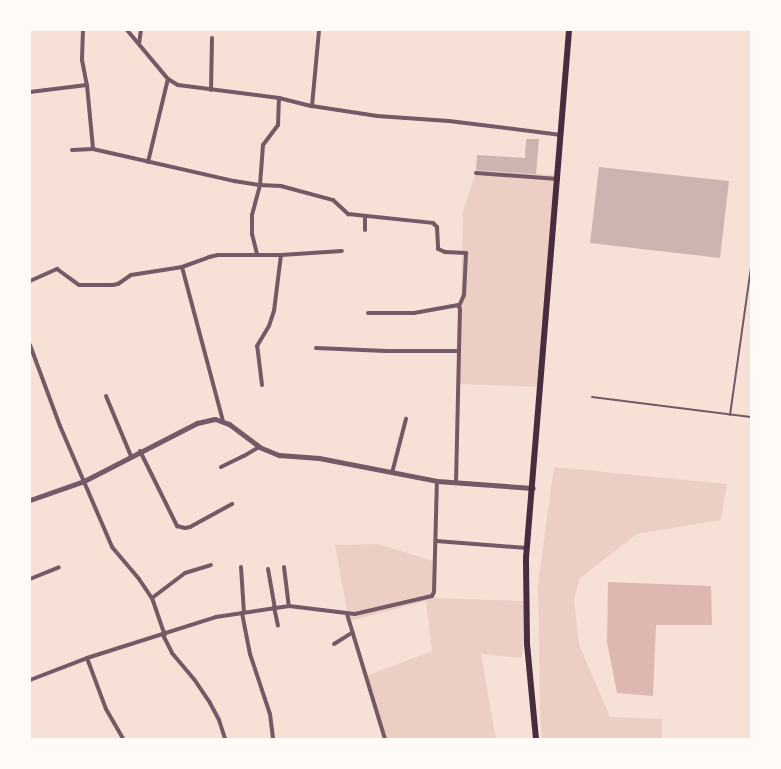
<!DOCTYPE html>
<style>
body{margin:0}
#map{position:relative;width:781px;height:769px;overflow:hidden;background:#f7e1d7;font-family:Georgia,serif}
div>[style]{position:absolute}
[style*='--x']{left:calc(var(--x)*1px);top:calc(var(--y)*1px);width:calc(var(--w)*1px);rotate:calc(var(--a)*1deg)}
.green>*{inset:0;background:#ebcfc5}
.water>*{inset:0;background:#dcb8b0}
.building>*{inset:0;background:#ccb4b1}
.service>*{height:2px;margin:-1px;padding:0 1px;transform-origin:1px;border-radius:1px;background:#755966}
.minor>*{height:4px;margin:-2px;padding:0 2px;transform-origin:2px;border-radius:2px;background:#755966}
.tertiary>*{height:5px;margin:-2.5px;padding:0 2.5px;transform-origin:2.5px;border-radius:2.5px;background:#755966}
.secondary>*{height:6px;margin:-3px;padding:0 3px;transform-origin:3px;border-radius:3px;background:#4a2c40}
span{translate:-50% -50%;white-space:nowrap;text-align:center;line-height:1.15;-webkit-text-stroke:3px #fffaf5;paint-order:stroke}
.frame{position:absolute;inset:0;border:31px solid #fffaf5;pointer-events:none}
</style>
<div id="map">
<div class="green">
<i style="clip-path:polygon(477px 169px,555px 175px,541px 387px,459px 384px,463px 211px)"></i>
<i style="clip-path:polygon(554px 467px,727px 484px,721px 520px,637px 534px,580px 578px,574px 599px,579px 644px,610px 717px,662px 719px,662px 739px,542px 739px,540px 709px,538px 584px)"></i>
<i style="clip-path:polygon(378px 544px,436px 562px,434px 598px,527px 601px,522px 658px,481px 654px,496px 739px,387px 739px,366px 676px,432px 651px,426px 601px,350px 621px,347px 611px,335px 545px)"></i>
</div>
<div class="water">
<i style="clip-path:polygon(608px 582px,711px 586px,712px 625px,656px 625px,653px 696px,617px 693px,607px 642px)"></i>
</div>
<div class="building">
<i style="clip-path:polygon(526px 139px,539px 139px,536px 174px,476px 170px,477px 155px,525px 158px)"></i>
<i style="clip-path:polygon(599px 167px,729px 181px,720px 258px,590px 243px)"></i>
</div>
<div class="service">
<i style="--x:592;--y:397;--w:160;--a:7.2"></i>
<i style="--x:730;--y:415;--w:148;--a:-81.9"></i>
</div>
<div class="minor">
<i style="--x:83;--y:30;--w:30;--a:92"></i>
<i style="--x:82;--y:60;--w:25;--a:79"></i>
<i style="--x:87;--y:85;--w:64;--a:84.6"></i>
<i style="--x:127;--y:30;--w:64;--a:50.1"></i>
<i style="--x:168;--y:79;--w:12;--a:31"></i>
<i style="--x:178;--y:85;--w:102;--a:7.3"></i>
<i style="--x:279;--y:98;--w:34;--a:14"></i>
<i style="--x:312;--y:106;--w:66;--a:8.7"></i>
<i style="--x:377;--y:116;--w:72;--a:4"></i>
<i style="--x:449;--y:121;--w:113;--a:7.1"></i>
<i style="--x:139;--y:44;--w:14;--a:-82"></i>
<i style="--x:211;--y:90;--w:52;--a:-88.9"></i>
<i style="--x:30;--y:92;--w:57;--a:-7"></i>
<i style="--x:312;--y:106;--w:76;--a:-84.7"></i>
<i style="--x:72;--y:150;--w:21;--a:-3"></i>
<i style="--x:93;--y:149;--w:145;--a:12.8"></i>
<i style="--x:234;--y:181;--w:26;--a:9"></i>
<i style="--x:260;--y:185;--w:21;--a:3"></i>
<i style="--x:281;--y:186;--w:54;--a:15.1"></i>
<i style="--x:333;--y:200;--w:21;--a:43"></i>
<i style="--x:348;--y:214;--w:85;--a:6"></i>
<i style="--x:433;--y:223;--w:6;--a:45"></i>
<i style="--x:437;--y:227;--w:22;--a:87"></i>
<i style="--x:438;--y:249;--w:8;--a:23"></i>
<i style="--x:445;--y:252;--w:21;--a:3"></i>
<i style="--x:466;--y:253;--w:42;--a:92.7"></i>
<i style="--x:464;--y:295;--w:12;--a:114"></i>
<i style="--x:148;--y:162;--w:85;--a:-76.5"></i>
<i style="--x:476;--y:173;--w:82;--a:4.2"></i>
<i style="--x:365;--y:230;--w:13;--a:-90"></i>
<i style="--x:257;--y:254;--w:21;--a:-104"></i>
<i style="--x:252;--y:234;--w:19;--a:-90"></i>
<i style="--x:252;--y:215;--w:31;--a:-75"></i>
<i style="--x:260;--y:185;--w:40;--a:-85.7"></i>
<i style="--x:263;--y:145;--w:25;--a:-53"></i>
<i style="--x:278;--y:125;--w:27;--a:-88"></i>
<i style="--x:182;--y:267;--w:159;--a:75.1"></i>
<i style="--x:30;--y:281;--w:30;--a:-24"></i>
<i style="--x:57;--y:269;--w:27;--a:36"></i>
<i style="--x:79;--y:285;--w:34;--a:0"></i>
<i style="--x:113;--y:285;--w:5;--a:-11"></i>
<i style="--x:118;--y:284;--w:16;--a:-35"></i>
<i style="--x:131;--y:275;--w:52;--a:-8.9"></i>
<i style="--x:182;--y:267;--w:29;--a:-20"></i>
<i style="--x:209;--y:257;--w:9;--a:-13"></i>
<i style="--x:218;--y:255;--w:63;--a:0"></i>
<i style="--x:281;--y:255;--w:61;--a:-3.8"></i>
<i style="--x:368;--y:313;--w:46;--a:0"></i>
<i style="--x:414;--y:313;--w:45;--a:-10.3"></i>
<i style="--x:458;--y:305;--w:4;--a:63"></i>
<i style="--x:460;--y:309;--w:42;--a:91.4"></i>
<i style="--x:30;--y:345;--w:86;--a:69.7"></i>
<i style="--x:60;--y:426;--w:132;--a:66.7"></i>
<i style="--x:112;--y:547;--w:42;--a:49.8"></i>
<i style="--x:139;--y:579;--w:23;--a:56"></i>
<i style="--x:152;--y:598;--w:39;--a:71"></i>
<i style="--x:316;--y:348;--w:70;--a:2.5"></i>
<i style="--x:386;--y:351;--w:73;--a:0"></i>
<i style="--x:459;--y:351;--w:132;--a:91.3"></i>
<i style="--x:262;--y:385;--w:39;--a:-97"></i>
<i style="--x:257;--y:346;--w:23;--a:-59"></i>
<i style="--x:269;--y:326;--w:16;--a:-72"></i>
<i style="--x:274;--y:311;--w:56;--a:-82.9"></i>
<i style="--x:106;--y:396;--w:65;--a:67.4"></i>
<i style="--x:140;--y:451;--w:84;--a:63.7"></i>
<i style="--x:177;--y:526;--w:8;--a:14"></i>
<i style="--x:185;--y:528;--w:5;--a:-11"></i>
<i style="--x:190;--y:527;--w:48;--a:-28.7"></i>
<i style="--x:221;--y:467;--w:25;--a:-26"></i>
<i style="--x:244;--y:456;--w:17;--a:-31"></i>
<i style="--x:392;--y:473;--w:56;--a:-75.5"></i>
<i style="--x:436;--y:541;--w:91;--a:4.4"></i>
<i style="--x:241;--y:567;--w:46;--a:86.3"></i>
<i style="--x:284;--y:567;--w:39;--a:83"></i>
<i style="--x:268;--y:569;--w:39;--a:80"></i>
<i style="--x:30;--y:579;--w:31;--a:-22"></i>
<i style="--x:152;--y:598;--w:41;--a:-37.1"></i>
<i style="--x:185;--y:573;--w:27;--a:-17"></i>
<i style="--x:274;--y:607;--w:19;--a:78"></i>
<i style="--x:242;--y:613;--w:42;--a:79"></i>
<i style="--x:250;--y:654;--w:63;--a:71.6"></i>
<i style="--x:270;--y:714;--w:25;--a:83"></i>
<i style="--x:347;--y:614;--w:131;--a:73.1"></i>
<i style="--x:163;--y:635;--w:20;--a:63"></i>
<i style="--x:172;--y:653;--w:34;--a:50"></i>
<i style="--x:194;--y:679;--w:29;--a:56"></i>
<i style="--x:210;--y:703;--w:19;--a:62"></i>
<i style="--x:219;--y:720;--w:20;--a:72"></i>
<i style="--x:334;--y:644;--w:22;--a:-32"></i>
<i style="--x:87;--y:658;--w:54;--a:69.6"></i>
<i style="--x:106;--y:709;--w:34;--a:60"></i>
<i style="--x:30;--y:680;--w:61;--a:-21.1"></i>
<i style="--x:87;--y:658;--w:135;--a:-17.6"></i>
<i style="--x:216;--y:617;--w:74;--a:-8.6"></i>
<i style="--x:289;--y:606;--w:66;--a:6.9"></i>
<i style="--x:355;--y:614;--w:79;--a:-13.2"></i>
<i style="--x:432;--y:596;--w:4;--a:-63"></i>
<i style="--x:434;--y:592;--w:111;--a:-88.5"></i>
</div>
<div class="tertiary">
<i style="--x:30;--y:500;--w:57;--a:-19.4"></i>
<i style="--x:84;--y:481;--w:127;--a:-27.2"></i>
<i style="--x:197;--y:423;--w:18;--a:-13"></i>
<i style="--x:215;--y:419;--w:15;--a:20"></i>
<i style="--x:229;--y:424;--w:38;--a:37"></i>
<i style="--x:259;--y:447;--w:22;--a:22"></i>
<i style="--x:279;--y:455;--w:40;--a:4.3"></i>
<i style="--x:319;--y:458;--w:120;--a:11"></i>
<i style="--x:437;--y:481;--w:96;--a:4.2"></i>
</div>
<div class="secondary">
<i style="--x:536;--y:739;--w:96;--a:-95.4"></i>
<i style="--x:527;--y:643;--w:85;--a:-90.7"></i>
<i style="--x:526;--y:558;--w:530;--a:-85.34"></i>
</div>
<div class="frame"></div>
</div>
